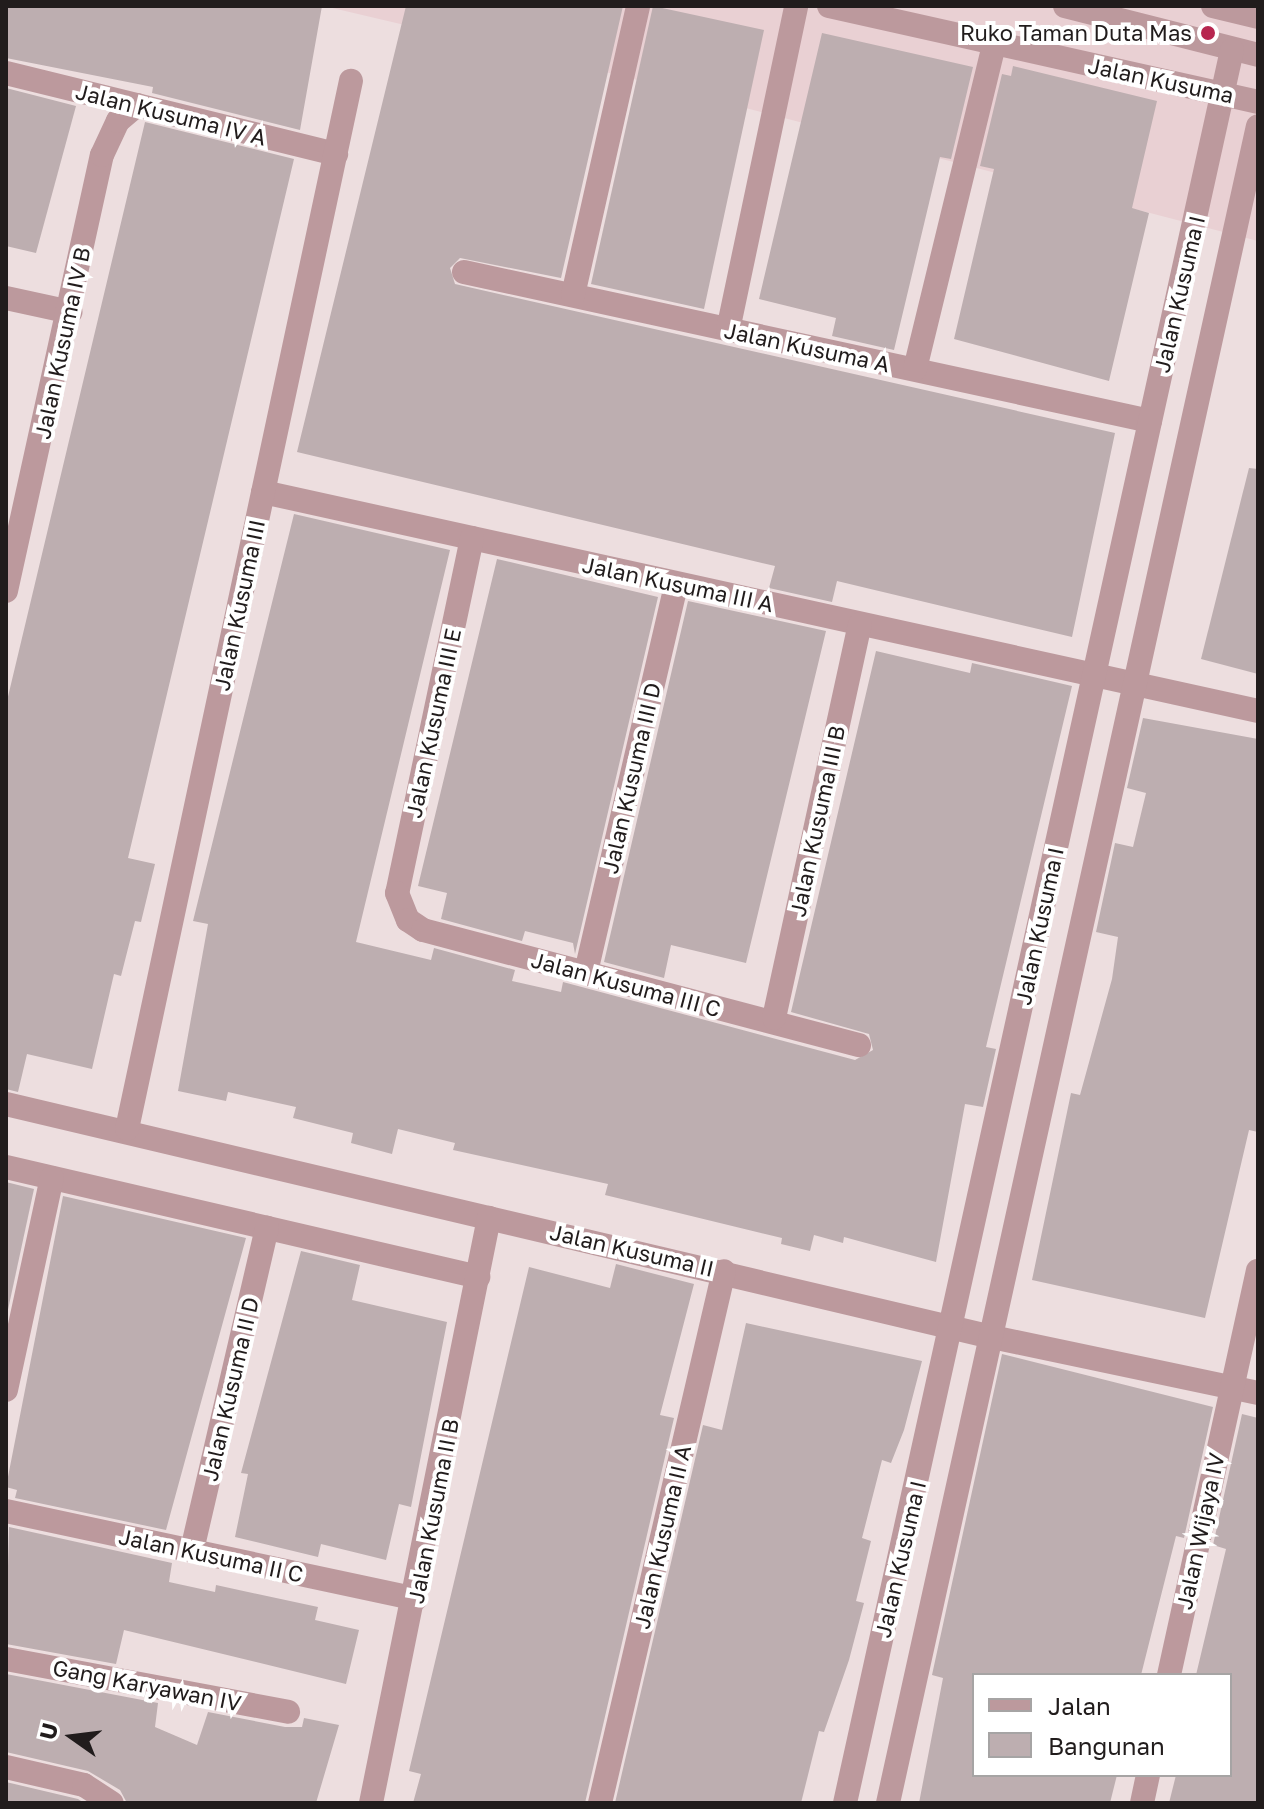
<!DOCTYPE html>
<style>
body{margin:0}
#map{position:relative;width:1264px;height:1809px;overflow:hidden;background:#eddedf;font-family:"Golos Text",sans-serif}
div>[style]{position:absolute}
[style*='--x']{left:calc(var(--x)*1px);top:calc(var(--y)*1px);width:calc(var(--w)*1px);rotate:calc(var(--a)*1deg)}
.built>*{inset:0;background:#e9d0d3}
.building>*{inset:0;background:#bdaeb0}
.minor>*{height:24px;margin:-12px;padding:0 12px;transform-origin:12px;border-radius:12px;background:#bc999d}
.dots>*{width:22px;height:22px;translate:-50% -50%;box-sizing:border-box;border:4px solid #fff;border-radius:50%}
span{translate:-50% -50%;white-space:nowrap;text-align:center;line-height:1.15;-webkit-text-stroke:8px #fff;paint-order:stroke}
.poi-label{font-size:22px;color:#211c1c}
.right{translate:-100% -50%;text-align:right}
.street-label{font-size:22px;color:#211c1c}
.frame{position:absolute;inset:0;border:8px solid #211c1c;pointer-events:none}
.legend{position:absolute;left:972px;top:1673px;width:260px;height:104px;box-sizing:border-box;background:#fff;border:2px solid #a6a4a4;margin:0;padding:10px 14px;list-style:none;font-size:24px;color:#211c1c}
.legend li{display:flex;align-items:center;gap:16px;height:40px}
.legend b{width:40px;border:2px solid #a6a4a4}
.north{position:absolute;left:32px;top:1697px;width:80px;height:80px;-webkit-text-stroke:6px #fff;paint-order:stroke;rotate:284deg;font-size:22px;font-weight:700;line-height:32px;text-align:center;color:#211c1c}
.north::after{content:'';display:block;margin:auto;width:28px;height:36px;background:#211c1c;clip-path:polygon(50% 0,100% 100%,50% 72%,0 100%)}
</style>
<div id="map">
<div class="built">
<i style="clip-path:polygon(324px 6px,1258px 6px,1258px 241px,618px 75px)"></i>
</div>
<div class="building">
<i style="clip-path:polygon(6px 6px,322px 6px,300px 130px,152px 93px,153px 87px,6px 58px)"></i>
<i style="clip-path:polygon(406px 6px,623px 6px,561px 278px,460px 258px,450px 268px,455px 284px,1115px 433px,1072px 637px,837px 581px,832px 602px,769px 588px,775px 566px,297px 452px)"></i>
<i style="clip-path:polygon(653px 6px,764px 30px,704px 309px,591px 284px)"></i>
<i style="clip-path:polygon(822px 33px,973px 67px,951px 159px,940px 157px,894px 350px,832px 336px,836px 318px,759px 299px)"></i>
<i style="clip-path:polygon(1013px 66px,1157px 101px,1132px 208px,1149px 213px,1109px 381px,954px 339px,994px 169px,980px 166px,1002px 74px,1011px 76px)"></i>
<i style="clip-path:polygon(6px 88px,76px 106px,36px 253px,6px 246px)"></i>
<i style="clip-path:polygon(145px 122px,294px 159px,128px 858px,155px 864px,141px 922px,135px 921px,121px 976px,114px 974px,92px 1069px,27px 1054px,18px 1092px,6px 1089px,6px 705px)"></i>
<i style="clip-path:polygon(1249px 468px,1258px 469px,1258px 674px,1201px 659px)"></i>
<i style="clip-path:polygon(294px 514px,450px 550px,356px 942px,431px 960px,434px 948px,515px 970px,512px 981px,561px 992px,563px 982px,855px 1060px,873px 1050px,869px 1034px,791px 1012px,876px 651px,970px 673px,972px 663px,1072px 686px,986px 1047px,996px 1049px,983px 1107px,965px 1104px,936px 1262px,844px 1237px,843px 1243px,814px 1235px,810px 1251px,781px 1244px,782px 1238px,605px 1195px,608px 1184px,453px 1150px,455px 1143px,398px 1129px,392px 1154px,351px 1143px,353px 1133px,293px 1118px,296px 1107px,228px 1092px,226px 1101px,178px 1091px,208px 924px,193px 921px)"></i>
<i style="clip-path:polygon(497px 559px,658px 597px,575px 954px,573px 943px,525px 931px,522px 941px,441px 919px,447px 893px,418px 886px)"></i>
<i style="clip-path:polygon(688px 601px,826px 631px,746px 963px,671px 945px,664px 978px,604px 962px)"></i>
<i style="clip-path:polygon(1143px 718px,1258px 739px,1258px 1132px,1249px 1130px,1205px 1318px,1032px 1280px,1071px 1093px,1080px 1095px,1112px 979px,1118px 937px,1096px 932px,1115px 843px,1133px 847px,1146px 793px,1127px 788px)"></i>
<i style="clip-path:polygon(6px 1182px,34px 1189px,6px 1319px)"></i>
<i style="clip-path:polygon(63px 1196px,246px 1238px,166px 1530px,15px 1498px,17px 1490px,6px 1487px)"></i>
<i style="clip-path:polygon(301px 1251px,360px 1265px,352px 1300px,447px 1322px,411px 1507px,399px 1504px,386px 1560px,321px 1544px,318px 1557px,235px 1537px,248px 1474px,241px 1473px)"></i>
<i style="clip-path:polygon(616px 1264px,694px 1284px,660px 1415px,674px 1418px,585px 1803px,413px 1803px,421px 1774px,409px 1771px,529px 1267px,610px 1288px)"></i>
<i style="clip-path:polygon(746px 1323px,922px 1361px,904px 1430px,891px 1463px,882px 1460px,862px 1538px,871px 1541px,856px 1601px,864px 1603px,849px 1660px,824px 1732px,819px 1731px,801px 1803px,615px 1803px,703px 1425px,722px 1430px)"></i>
<i style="clip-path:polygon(1002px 1354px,1213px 1407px,1184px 1538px,1176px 1536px,1141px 1675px,974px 1675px,974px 1775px,1117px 1775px,1110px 1803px,919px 1803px,943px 1678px,932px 1675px)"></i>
<i style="clip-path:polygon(1242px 1414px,1258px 1418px,1258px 1803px,1169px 1803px,1176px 1775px,1230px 1775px,1230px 1675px,1196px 1675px,1226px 1549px,1213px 1545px)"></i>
<i style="clip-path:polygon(9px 1527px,172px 1563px,169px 1582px,215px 1592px,216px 1585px,318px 1607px,315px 1620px,359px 1630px,346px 1684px,124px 1630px,116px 1664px,6px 1644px)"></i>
<i style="clip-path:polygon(6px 1674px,158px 1703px,155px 1727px,197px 1745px,208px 1712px,285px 1727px,302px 1727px,304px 1718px,339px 1725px,316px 1803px,127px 1803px,120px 1790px,88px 1771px,6px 1752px)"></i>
<i style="clip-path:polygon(6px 1782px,78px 1799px,84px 1803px,6px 1803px)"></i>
</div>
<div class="minor">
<i style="--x:829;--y:6;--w:440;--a:12.6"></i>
<i style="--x:1065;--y:6;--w:199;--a:14.2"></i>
<i style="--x:1213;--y:6;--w:46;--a:13.7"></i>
<i style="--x:6;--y:73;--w:340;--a:13.8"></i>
<i style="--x:464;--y:272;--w:702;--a:12.25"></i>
<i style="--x:573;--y:295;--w:296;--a:-77.3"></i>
<i style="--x:6;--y:298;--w:66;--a:12.2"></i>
<i style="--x:728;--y:330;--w:331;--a:-78.1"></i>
<i style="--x:915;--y:369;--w:334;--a:-76.3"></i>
<i style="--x:263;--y:492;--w:1019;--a:12.41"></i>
<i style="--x:472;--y:538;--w:363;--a:101.9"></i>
<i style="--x:397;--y:893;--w:29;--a:68"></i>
<i style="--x:408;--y:920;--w:18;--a:34"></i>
<i style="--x:423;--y:930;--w:451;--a:14.8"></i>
<i style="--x:6;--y:591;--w:446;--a:-77.6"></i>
<i style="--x:102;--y:155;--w:38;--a:-65"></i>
<i style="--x:118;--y:121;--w:25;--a:-40"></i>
<i style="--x:586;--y:972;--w:398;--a:-76.9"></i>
<i style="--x:774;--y:1018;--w:403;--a:-77.7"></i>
<i style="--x:6;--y:1104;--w:1013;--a:13.3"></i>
<i style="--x:992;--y:1337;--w:272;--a:11.9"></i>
<i style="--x:127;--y:1129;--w:1072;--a:-77.94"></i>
<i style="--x:6;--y:1167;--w:485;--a:13.1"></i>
<i style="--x:6;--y:1390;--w:217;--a:-77.8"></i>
<i style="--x:6;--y:1511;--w:419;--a:12.1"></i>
<i style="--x:192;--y:1550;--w:331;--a:-76.9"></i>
<i style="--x:6;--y:1659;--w:287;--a:10.6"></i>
<i style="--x:1169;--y:1675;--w:414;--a:-77.6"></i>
<i style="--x:6;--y:1767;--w:80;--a:13"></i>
<i style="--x:84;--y:1785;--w:33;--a:33"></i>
<i style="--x:371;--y:1803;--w:597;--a:-78.6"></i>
<i style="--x:600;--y:1803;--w:546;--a:-76.88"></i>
<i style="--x:845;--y:1803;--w:1795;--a:-77.55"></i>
<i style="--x:888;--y:1803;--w:1717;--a:-77.56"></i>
<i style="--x:1142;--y:1803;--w:29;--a:-78"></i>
</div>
<div class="dots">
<i style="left:1208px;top:33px;background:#b7264f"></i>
</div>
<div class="poi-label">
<span class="right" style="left:1192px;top:33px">Ruko Taman Duta Mas</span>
</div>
<div class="street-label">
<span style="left:1161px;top:80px;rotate:12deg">Jalan Kusuma</span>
<span style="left:171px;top:114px;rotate:14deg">Jalan Kusuma IV A</span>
<span style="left:1179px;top:294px;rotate:-77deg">Jalan Kusuma I</span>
<span style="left:62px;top:343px;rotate:-78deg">Jalan Kusuma IV B</span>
<span style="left:807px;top:347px;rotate:12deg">Jalan Kusuma A</span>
<span style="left:678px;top:584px;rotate:12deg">Jalan Kusuma III A</span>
<span style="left:239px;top:605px;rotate:-78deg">Jalan Kusuma III</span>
<span style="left:433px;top:723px;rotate:-78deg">Jalan Kusuma III E</span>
<span style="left:631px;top:778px;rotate:-77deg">Jalan Kusuma III D</span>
<span style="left:817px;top:821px;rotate:-78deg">Jalan Kusuma III B</span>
<span style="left:1039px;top:926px;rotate:-78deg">Jalan Kusuma I</span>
<span style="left:626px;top:984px;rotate:15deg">Jalan Kusuma III C</span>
<span style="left:632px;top:1250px;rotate:13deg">Jalan Kusuma II</span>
<span style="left:230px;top:1389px;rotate:-77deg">Jalan Kusuma II D</span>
<span style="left:433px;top:1511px;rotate:-79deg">Jalan Kusuma II B</span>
<span style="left:1200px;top:1531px;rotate:-78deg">Jalan Wijaya IV</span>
<span style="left:662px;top:1537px;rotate:-77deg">Jalan Kusuma II A</span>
<span style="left:211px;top:1555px;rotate:12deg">Jalan Kusuma II C</span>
<span style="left:900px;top:1559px;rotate:-77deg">Jalan Kusuma I</span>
<span style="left:147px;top:1685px;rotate:11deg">Gang Karyawan IV</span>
</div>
<div class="frame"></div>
<ul class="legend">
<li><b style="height:10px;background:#bc999d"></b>Jalan</li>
<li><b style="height:22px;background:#bdaeb0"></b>Bangunan</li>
</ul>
<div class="north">U</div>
</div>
